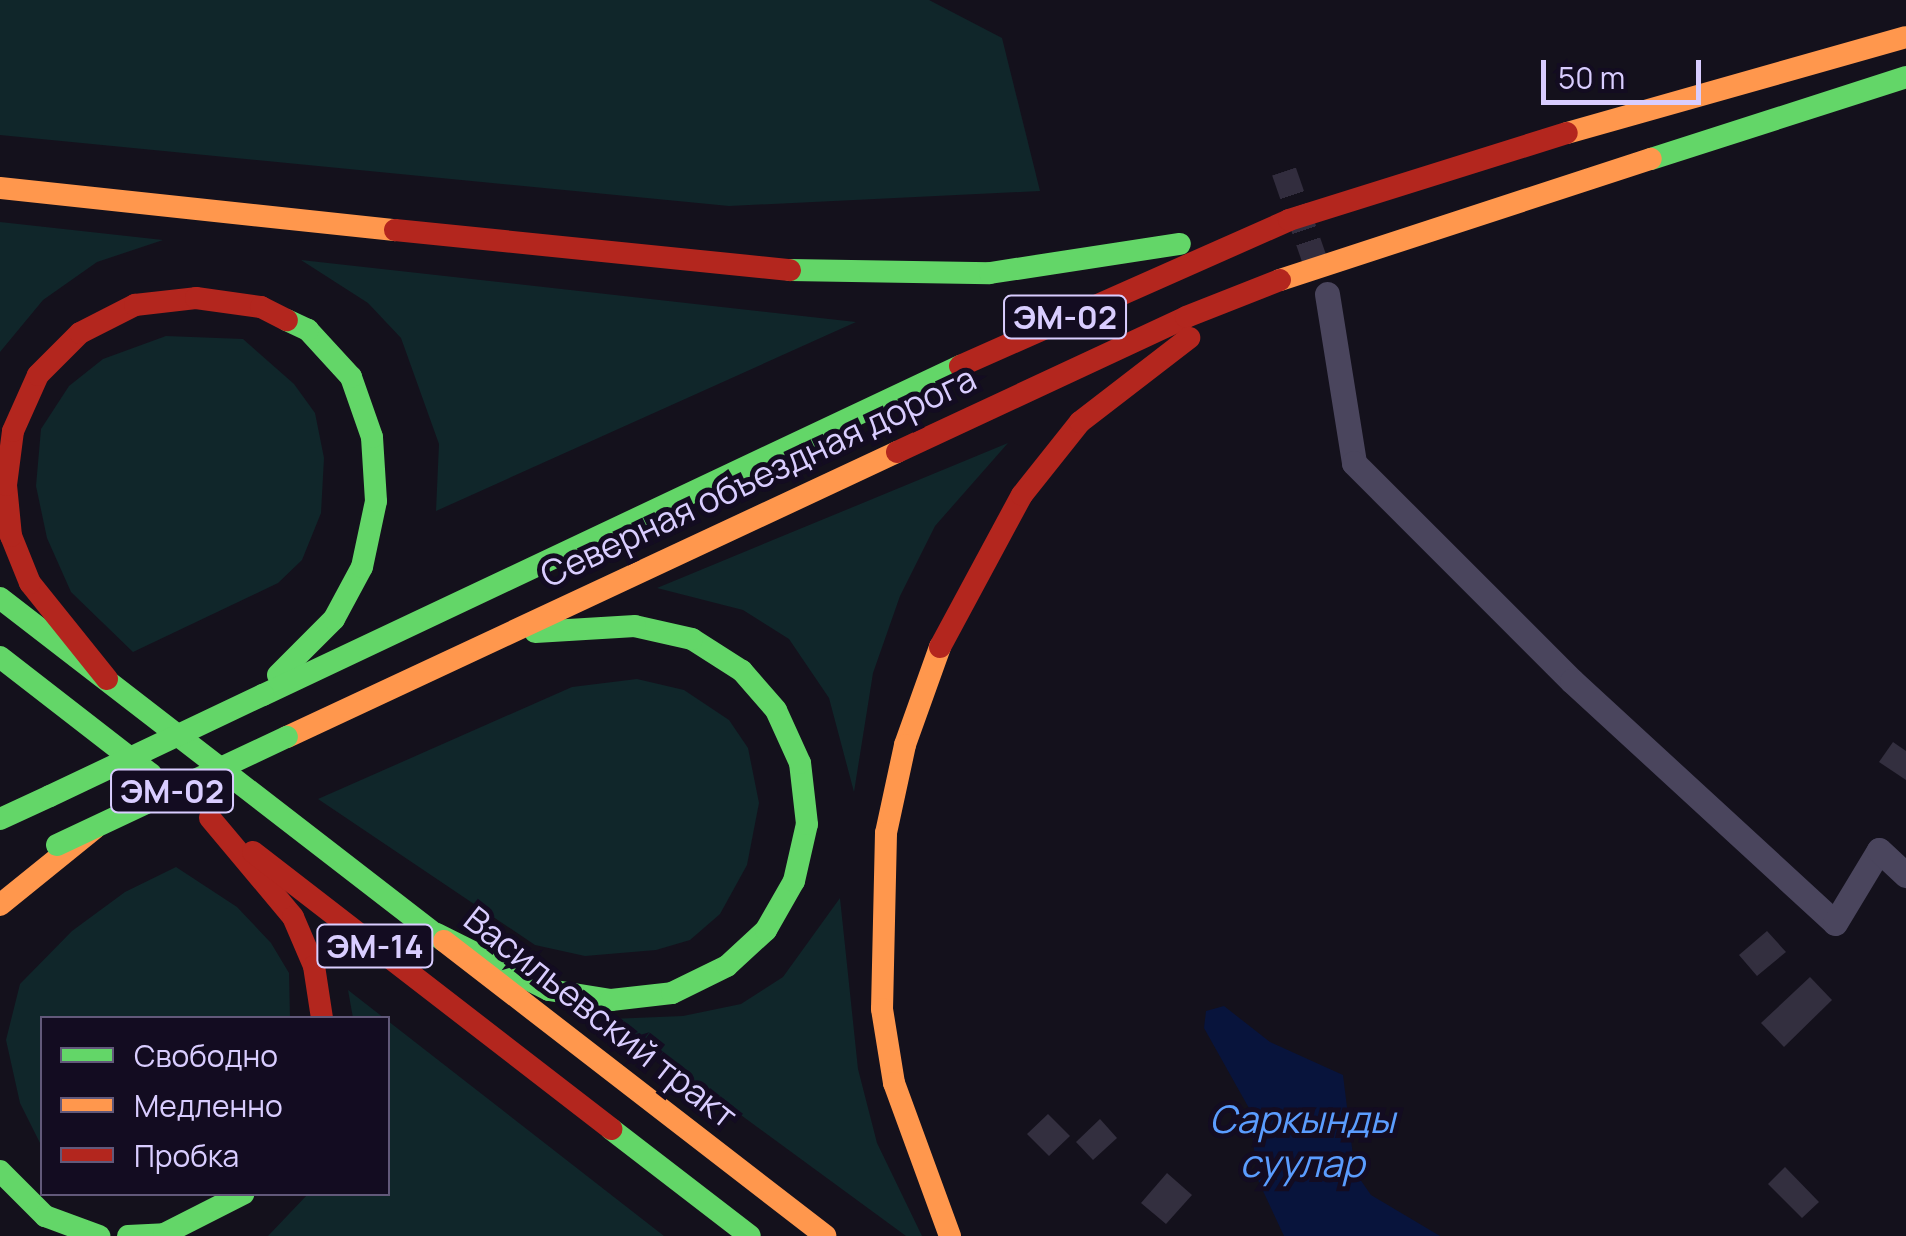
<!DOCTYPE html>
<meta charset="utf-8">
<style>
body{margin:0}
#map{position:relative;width:1906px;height:1236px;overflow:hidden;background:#14111c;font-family:Manrope,sans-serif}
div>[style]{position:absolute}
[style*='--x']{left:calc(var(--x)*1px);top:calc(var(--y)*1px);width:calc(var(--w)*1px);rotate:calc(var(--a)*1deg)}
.green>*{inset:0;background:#10262a}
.water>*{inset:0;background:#08143c}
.building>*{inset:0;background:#332f3f}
.street-tunnel>*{height:25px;margin-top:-12.5px;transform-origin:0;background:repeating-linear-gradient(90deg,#322d3e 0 25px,transparent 0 37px)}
.street>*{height:25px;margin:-12.5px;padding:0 12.5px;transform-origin:12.5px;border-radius:12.5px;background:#4a455d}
.fast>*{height:22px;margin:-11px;padding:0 11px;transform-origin:11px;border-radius:11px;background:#63d668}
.slow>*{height:22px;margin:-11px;padding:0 11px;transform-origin:11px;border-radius:11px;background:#ff974d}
.jam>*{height:22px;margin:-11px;padding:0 11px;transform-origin:11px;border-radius:11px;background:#b3261e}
.fast-bridge>*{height:22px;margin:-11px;padding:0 11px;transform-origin:11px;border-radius:11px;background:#63d668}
span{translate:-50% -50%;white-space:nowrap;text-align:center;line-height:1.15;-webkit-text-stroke:10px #130c21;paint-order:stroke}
.shield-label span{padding:2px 8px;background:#130c21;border:2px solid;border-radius:8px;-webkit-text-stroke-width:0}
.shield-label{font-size:32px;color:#d9cdff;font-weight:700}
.street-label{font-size:35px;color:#d9cdff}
.water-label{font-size:38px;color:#5b9dff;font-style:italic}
.legend{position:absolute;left:40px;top:1016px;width:350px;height:180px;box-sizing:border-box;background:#130c21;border:2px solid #62597a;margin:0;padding:12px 18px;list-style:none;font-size:30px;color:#d9cdff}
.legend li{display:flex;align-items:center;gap:20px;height:50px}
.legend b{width:50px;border:2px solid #62597a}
.scale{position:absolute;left:1541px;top:60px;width:160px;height:45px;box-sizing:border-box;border:5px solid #d9cdff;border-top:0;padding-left:12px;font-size:30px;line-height:35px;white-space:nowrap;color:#d9cdff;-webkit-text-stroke:8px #130c21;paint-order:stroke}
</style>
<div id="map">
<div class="green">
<i style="clip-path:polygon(0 0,929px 0,1002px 38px,1040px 191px,729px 206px,0 135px)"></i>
<i style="clip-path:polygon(0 222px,163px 240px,97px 262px,43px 300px,0 352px)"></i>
<i style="clip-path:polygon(301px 260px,856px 322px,436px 511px,439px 444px,401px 338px,368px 303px)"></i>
<i style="clip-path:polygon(166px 336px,243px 339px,294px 384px,315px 413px,324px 458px,321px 513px,302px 560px,278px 583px,133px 652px,71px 592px,47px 538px,36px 486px,41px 429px,69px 386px,103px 359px)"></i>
<i style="clip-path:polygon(1008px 443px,935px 526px,900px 596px,873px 673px,854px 792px,829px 698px,789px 639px,743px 610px,657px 588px)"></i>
<i style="clip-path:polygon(637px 679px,684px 690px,729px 720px,748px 748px,759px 803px,747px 865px,720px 914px,690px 940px,656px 950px,585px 956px,535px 945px,318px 799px,572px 687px)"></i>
<i style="clip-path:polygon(176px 867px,237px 907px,271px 943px,289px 973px,290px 1018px,42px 1018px,42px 1147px,20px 1103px,6px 1040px,20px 984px,72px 931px,125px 892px)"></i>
<i style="clip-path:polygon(840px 898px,858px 1069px,877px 1143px,922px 1236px,906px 1236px,610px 1019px,683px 1016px,741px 1004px,783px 977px)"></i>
<i style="clip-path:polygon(348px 990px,384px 1018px,353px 1018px)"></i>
<i style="clip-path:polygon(388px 1021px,664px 1236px,268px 1236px,308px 1194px,388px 1194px)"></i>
</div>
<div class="water">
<i style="clip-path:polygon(1224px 1006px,1270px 1042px,1343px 1075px,1355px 1172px,1371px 1195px,1440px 1236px,1284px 1236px,1257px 1178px,1250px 1110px,1204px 1028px,1206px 1011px)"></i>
</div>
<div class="building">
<i style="clip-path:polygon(1893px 742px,1906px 751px,1906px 780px,1879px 762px)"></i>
<i style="clip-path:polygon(1767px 931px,1786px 952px,1757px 976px,1739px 955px)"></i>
<i style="clip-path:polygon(1810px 977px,1832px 1000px,1784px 1047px,1761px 1023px)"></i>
<i style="clip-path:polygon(1048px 1114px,1070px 1136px,1049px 1156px,1027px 1134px)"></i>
<i style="clip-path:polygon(1100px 1119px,1117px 1138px,1093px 1160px,1076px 1142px)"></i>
<i style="clip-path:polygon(1785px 1167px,1819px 1202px,1802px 1218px,1768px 1184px)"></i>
<i style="clip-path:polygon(1167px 1173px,1192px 1195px,1166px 1224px,1141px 1203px)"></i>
</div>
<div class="street-tunnel">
<i style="--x:1284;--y:171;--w:110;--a:70.9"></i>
</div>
<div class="street">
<i style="--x:1327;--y:294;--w:171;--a:80.9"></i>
<i style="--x:1354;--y:463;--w:308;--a:45"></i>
<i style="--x:1572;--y:681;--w:357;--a:42.6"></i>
<i style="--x:1835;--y:923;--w:85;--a:-58.9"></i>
<i style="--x:1879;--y:850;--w:37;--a:43"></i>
</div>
<div class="fast">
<i style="--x:1651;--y:159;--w:268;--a:-17.8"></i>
<i style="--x:790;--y:270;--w:200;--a:0.9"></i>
<i style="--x:990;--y:273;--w:192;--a:-8.7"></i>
<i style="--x:0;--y:598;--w:561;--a:37.69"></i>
<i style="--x:0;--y:657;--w:191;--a:37.8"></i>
<i style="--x:278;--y:675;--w:79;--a:-45"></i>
<i style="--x:334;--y:619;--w:59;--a:-61.7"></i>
<i style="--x:362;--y:567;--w:67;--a:-78"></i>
<i style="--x:376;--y:501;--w:64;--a:-93.6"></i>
<i style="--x:372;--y:437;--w:64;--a:-109.3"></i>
<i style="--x:351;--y:377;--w:64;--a:-132.5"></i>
<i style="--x:308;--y:330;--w:23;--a:-155"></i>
<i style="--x:263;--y:695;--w:771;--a:-25.27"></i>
<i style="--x:0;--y:819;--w:55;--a:-24.7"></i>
<i style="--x:437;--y:934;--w:125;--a:26.6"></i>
<i style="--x:549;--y:990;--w:63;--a:9.2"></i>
<i style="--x:611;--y:1000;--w:61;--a:-6.5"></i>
<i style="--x:672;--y:993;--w:61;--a:-26.1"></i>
<i style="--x:727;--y:966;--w:53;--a:-42.7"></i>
<i style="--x:766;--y:930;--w:56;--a:-60.3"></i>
<i style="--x:794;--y:881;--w:58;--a:-77.2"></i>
<i style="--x:807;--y:824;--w:61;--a:-96.5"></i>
<i style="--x:800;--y:763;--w:58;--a:-114.4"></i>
<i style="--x:776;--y:710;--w:52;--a:-131.1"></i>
<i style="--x:742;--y:671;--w:59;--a:-147.4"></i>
<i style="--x:692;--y:639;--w:58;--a:-167.2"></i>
<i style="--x:635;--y:626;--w:100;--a:176.6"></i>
<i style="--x:611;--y:1129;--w:175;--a:37.6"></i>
<i style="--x:0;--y:1171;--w:64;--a:45"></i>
<i style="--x:45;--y:1216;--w:58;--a:20.3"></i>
<i style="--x:128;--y:1236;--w:36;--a:-3"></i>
<i style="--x:164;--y:1234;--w:89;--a:-26.9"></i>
</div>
<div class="slow">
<i style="--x:1567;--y:133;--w:352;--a:-15.8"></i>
<i style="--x:0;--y:188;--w:397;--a:6.1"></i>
<i style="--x:1280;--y:280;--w:390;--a:-18.1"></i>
<i style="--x:940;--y:647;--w:104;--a:109.7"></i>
<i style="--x:905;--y:745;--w:90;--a:102.2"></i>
<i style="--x:886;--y:833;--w:176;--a:91.3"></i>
<i style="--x:882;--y:1009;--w:75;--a:80.8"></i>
<i style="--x:894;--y:1083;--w:163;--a:69.9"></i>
<i style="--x:287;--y:737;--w:673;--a:-25.04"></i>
<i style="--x:0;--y:905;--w:122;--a:-39"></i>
<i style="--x:444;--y:941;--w:482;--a:37.7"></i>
</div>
<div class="jam">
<i style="--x:395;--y:230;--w:397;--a:5.8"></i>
<i style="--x:960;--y:366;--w:360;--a:-23.9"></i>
<i style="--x:1289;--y:220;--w:291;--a:-17.4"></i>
<i style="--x:897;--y:452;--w:319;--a:-25"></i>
<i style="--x:1186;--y:317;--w:101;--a:-21.5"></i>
<i style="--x:940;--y:647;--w:173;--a:-61.7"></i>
<i style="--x:1022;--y:495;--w:93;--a:-51.5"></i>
<i style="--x:1080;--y:422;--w:138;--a:-37.6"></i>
<i style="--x:107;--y:679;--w:123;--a:-128.7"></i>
<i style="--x:30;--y:583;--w:51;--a:-112"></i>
<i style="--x:11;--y:536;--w:51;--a:-95.6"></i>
<i style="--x:6;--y:485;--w:54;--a:-82.6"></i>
<i style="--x:13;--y:431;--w:61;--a:-65.9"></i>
<i style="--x:38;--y:375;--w:59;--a:-45"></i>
<i style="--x:80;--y:333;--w:62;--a:-27"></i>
<i style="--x:135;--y:305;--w:61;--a:-6.5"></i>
<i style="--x:196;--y:298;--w:66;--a:7.9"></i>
<i style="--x:261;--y:307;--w:29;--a:27"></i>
<i style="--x:210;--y:818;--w:129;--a:50"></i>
<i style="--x:293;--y:917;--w:53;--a:66.8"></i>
<i style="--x:314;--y:966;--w:53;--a:81.3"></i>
<i style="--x:253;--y:852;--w:453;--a:37.7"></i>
</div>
<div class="fast-bridge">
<i style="--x:50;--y:796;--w:236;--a:-25.4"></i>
<i style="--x:57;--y:845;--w:254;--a:-25.2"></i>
</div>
<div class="shield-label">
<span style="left:1065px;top:317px">ЭМ-02</span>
<span style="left:172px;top:791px">ЭМ-02</span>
<span style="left:375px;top:946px">ЭМ-14</span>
</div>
<div class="street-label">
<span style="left:758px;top:476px;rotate:-25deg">Северная объездная дорога</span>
<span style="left:601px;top:1017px;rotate:38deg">Васильевский тракт</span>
</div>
<div class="water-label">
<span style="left:1302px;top:1141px">Саркынды<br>суулар</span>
</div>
<ul class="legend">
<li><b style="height:12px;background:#63d668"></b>Свободно</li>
<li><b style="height:12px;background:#ff974d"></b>Медленно</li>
<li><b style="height:12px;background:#b3261e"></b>Пробка</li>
</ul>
<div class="scale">50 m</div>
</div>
